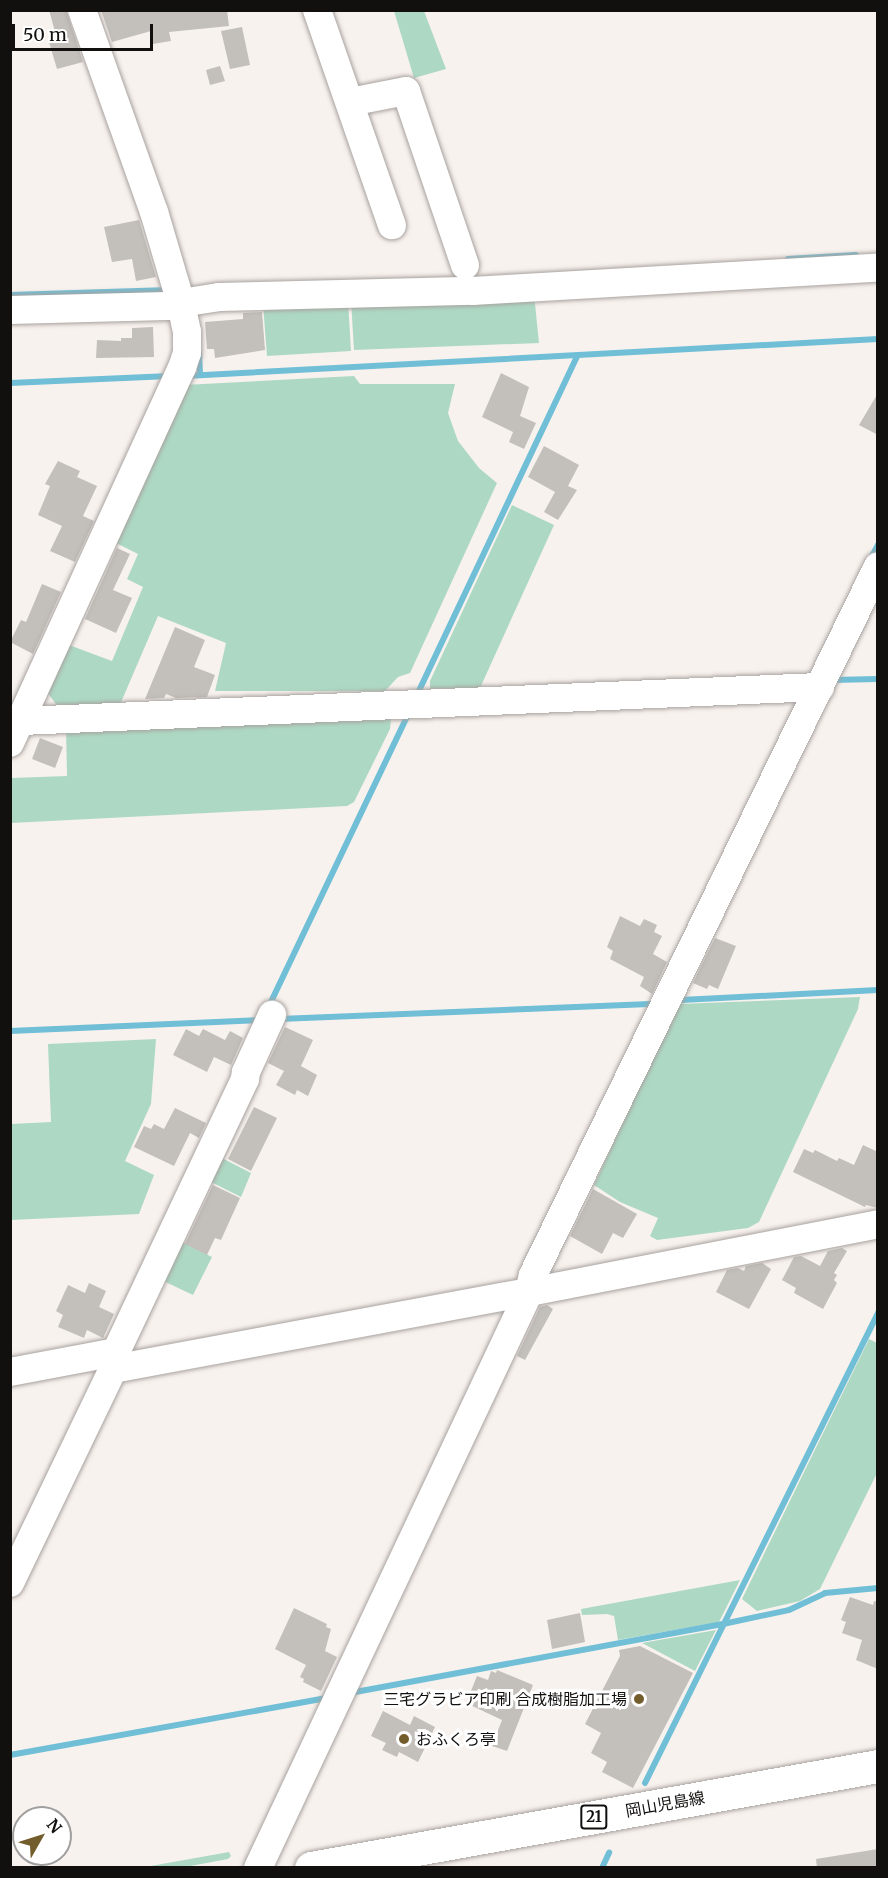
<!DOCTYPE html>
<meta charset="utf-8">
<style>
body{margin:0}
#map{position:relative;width:888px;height:1878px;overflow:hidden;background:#f8f2ee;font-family:Merriweather,"Noto Sans JP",serif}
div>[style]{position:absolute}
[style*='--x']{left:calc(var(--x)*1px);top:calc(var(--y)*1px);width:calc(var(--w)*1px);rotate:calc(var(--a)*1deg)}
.green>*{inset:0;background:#add9c4}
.stream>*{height:6px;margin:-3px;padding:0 3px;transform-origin:3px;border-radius:3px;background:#70bfd6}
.building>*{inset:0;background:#c3bfba}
.roads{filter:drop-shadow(0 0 2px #a8a29f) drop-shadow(0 0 2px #a8a29f)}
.minor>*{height:28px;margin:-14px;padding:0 14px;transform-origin:14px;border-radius:14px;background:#fff}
.major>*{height:33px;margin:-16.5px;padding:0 16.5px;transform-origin:16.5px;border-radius:16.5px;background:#fff}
.dots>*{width:16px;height:16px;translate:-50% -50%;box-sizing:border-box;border:3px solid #fff;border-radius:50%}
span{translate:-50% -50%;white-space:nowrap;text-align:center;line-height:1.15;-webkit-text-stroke:6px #fff;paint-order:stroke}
.shield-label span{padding:2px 4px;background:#fff;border:2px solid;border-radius:4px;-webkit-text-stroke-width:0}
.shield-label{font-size:15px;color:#12100f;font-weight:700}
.poi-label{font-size:16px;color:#12100f}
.right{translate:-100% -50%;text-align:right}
.left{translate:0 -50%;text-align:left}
.street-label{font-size:16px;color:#12100f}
.frame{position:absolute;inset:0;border:12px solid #12100f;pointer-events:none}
.north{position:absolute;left:12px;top:1806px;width:60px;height:60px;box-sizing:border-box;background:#fff;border:2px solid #a09f9f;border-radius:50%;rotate:51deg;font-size:16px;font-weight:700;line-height:24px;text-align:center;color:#12100f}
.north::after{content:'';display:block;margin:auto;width:21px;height:27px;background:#735d2d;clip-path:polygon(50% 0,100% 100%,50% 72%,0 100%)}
.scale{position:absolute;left:12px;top:24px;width:141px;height:27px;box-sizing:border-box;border:3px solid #12100f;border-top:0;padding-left:8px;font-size:18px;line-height:21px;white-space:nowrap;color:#12100f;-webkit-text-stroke:4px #fff;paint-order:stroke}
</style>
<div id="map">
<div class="green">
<i style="clip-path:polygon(394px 11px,424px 11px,446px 69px,414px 78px)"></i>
<i style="clip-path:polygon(534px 294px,539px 343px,354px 350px,351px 301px)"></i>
<i style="clip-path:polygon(348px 301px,351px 351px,267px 356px,263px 304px)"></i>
<i style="clip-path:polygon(354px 376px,360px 384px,455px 384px,448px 413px,458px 441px,479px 468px,497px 483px,410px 673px,398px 677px,385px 691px,215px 691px,226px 643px,158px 616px,119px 707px,58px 707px,47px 692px,69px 645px,112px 661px,143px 587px,127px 579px,138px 554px,110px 540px,184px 385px)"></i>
<i style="clip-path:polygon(512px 505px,554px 525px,480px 688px,430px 689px,430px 681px)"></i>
<i style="clip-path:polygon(392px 711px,390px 729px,354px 802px,347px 806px,11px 823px,11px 778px,67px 776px,66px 728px)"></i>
<i style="clip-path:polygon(860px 997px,858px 1009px,759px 1222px,748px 1228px,657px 1240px,650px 1236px,658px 1218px,620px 1202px,594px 1185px,678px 1004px)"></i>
<i style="clip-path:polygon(156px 1039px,151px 1104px,125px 1161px,154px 1175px,139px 1214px,11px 1220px,11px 1124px,51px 1122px,48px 1044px)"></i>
<i style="clip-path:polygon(216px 1155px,251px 1173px,241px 1197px,205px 1179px)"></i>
<i style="clip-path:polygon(176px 1239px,212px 1257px,193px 1295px,157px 1278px)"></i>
<i style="clip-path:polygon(869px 1339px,877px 1343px,877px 1473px,820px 1589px,800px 1601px,757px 1611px,742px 1599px)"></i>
<i style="clip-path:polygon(740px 1580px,719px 1622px,618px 1640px,614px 1616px,607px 1614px,582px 1615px,581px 1609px)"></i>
<i style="clip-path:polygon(716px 1630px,695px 1671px,642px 1643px)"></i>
<i style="clip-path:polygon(229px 1852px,231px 1856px,228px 1859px,185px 1867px,145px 1867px)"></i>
</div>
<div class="stream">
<i style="--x:788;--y:259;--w:68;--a:-3.4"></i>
<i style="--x:10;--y:295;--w:160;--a:-1.8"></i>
<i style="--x:199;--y:354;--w:21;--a:87"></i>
<i style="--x:186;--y:376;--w:693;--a:-3.06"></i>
<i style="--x:10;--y:383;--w:160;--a:-2.5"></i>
<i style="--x:871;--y:558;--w:15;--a:-62"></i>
<i style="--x:831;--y:680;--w:47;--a:-1.2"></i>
<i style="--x:416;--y:697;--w:377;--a:-64.7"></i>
<i style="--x:681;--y:1000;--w:197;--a:-2.9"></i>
<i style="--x:269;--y:1006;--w:326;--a:-64.5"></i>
<i style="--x:279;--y:1019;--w:371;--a:-2.3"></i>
<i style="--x:10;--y:1031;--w:250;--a:-2.5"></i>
<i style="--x:350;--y:1693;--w:379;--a:-10.5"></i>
<i style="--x:723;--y:1624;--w:67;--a:-12"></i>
<i style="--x:789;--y:1610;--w:40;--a:-25"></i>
<i style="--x:825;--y:1593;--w:53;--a:-5.4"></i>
<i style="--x:10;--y:1755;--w:323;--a:-10.2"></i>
<i style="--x:645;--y:1783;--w:525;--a:-63.63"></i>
<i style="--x:602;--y:1868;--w:17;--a:-65"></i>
</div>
<div class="building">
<i style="clip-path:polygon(49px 10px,66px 10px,83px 62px,57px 69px,49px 42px,57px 39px)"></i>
<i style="clip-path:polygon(101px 10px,227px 10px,229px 26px,169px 32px,171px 41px,153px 44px,151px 31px,112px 42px)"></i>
<i style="clip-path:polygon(242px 27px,250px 65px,230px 69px,221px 31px)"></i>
<i style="clip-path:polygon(220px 66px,225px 81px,210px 85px,206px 70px)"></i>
<i style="clip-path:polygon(139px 220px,156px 277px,136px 281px,132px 259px,112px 262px,104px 227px)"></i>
<i style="clip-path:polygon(262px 312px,265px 350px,215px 358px,214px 349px,207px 349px,205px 322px,243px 319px,243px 313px)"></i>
<i style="clip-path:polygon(153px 327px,154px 357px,96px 358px,97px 340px,121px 341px,121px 338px,132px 338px,132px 328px)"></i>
<i style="clip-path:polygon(501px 373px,529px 387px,520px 416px,536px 423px,524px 449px,509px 442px,513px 432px,482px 417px)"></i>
<i style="clip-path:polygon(878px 393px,878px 435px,859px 425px)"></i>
<i style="clip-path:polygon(544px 446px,579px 465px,568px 486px,577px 490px,558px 520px,544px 512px,555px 492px,528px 477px)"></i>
<i style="clip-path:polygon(58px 461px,80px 471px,77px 477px,97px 486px,83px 516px,94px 521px,75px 562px,50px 551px,62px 526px,38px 515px,50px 486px,45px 484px)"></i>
<i style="clip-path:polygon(117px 548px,130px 554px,113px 590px,132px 598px,116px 633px,85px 619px)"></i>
<i style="clip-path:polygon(42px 584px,61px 592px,33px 654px,10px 642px,21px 620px,26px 622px)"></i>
<i style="clip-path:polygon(175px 627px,205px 640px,194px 667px,215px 675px,207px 697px,176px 698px,166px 694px,164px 698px,145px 699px)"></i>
<i style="clip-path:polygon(40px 738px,63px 747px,55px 768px,32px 759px)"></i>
<i style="clip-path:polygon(620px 916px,640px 926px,644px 919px,657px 925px,654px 932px,662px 936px,653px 954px,667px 962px,652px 994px,640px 986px,644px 977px,610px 959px,613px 951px,607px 947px)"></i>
<i style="clip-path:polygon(715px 938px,736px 946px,718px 989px,709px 985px,707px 989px,693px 983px)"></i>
<i style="clip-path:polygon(285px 1027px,313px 1040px,301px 1066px,317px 1075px,308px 1096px,297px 1090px,295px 1095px,276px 1085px,284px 1071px,268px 1063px)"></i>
<i style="clip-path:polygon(186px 1029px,199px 1036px,203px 1029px,225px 1040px,230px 1031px,243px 1038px,231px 1065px,214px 1057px,207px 1072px,173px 1055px)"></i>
<i style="clip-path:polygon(254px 1107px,277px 1118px,251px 1171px,228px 1159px)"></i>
<i style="clip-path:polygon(175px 1108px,206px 1123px,199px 1138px,190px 1133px,174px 1166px,134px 1147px,144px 1126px,151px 1129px,154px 1124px,164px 1129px)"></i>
<i style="clip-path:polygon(863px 1145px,878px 1152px,878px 1208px,866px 1205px,865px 1207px,793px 1172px,804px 1149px,813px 1153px,815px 1150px,837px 1161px,839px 1158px,854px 1165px)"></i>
<i style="clip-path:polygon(213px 1185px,240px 1198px,221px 1240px,215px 1238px,207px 1255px,185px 1244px)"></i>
<i style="clip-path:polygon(593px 1189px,637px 1214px,623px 1238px,613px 1233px,602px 1254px,570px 1236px)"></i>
<i style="clip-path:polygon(842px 1248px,847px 1251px,834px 1273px,837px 1275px,834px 1280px,837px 1283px,823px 1309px,794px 1293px,796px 1288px,782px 1280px,794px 1257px,801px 1256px,820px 1266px,828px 1251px)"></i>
<i style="clip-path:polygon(762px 1263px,771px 1269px,749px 1309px,716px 1292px,727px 1270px,738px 1268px,744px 1271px,746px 1266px)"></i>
<i style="clip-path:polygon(89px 1283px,106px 1291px,99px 1307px,114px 1314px,103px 1338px,87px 1330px,84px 1338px,58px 1327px,63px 1315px,56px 1311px,68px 1285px,85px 1293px)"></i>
<i style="clip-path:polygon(547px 1305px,553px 1309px,525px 1360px,517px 1356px,540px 1307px)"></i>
<i style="clip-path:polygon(850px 1597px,873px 1605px,874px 1601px,878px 1602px,878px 1669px,856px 1660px,862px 1640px,842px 1633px,846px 1622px,841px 1620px)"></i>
<i style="clip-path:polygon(294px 1608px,327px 1624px,326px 1627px,331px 1629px,325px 1651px,337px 1657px,321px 1691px,303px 1682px,304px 1679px,300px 1677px,306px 1665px,275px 1649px)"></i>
<i style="clip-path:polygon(580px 1613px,585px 1642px,552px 1649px,547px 1620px)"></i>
<i style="clip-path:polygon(640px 1646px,693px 1673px,633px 1788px,602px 1772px,607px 1762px,591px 1753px,601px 1733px,585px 1724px,620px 1656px,619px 1650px)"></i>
<i style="clip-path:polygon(497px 1670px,533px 1685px,507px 1751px,492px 1746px,502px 1720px,466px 1703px,477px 1676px,488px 1680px,491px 1671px,496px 1673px)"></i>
<i style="clip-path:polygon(383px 1711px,410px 1725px,414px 1716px,435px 1727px,418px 1762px,399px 1752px,397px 1757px,382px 1750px,386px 1743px,371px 1736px)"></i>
<i style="clip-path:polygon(878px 1849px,878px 1868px,817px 1868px,816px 1859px)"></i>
</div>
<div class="roads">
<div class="minor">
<i style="--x:317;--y:10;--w:228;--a:70.8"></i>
<i style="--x:350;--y:102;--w:57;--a:-11.1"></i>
<i style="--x:406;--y:91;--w:184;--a:71.3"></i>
<i style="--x:10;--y:310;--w:157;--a:-1.5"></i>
<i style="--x:167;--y:306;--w:14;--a:-12"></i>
<i style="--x:181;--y:303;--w:95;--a:-106.5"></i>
<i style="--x:154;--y:212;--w:214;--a:-109.6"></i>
<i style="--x:21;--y:721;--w:800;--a:-2.44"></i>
<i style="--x:10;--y:743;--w:413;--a:-65.4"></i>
<i style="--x:182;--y:368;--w:16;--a:-72"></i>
<i style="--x:187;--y:353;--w:21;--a:-90"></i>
<i style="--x:187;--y:332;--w:30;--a:-102"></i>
<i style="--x:181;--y:303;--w:38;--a:-9"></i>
<i style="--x:219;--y:297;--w:254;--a:-1.4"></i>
<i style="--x:473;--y:291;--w:406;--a:-3.3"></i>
<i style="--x:113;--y:1369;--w:423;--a:-10.5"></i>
<i style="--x:529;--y:1292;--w:356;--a:-11"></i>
<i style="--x:10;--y:1372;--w:108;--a:-10.7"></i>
<i style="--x:10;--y:1583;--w:237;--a:-64.3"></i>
<i style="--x:113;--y:1369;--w:17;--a:-80"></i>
<i style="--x:116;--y:1352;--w:302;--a:-64.7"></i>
<i style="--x:245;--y:1079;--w:7;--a:-82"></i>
<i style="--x:246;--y:1072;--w:63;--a:-65.5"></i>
<i style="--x:258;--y:1868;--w:637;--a:-64.8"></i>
<i style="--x:529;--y:1292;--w:17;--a:-77"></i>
<i style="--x:533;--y:1275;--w:788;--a:-64.05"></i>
</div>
<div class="major">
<i style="--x:311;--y:1868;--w:576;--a:-10.2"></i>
</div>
</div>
<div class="dots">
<i style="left:639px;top:1699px;background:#735d2d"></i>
<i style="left:404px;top:1739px;background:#735d2d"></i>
</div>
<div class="shield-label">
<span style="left:594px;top:1817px">21</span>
</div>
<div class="poi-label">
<span class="right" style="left:627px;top:1699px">三宅グラビア印刷 合成樹脂加工場</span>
<span class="left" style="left:416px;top:1739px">おふくろ亭</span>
</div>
<div class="street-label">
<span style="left:665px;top:1804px;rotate:-10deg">岡山児島線</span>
</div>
<div class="frame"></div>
<div class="north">N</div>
<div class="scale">50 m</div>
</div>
